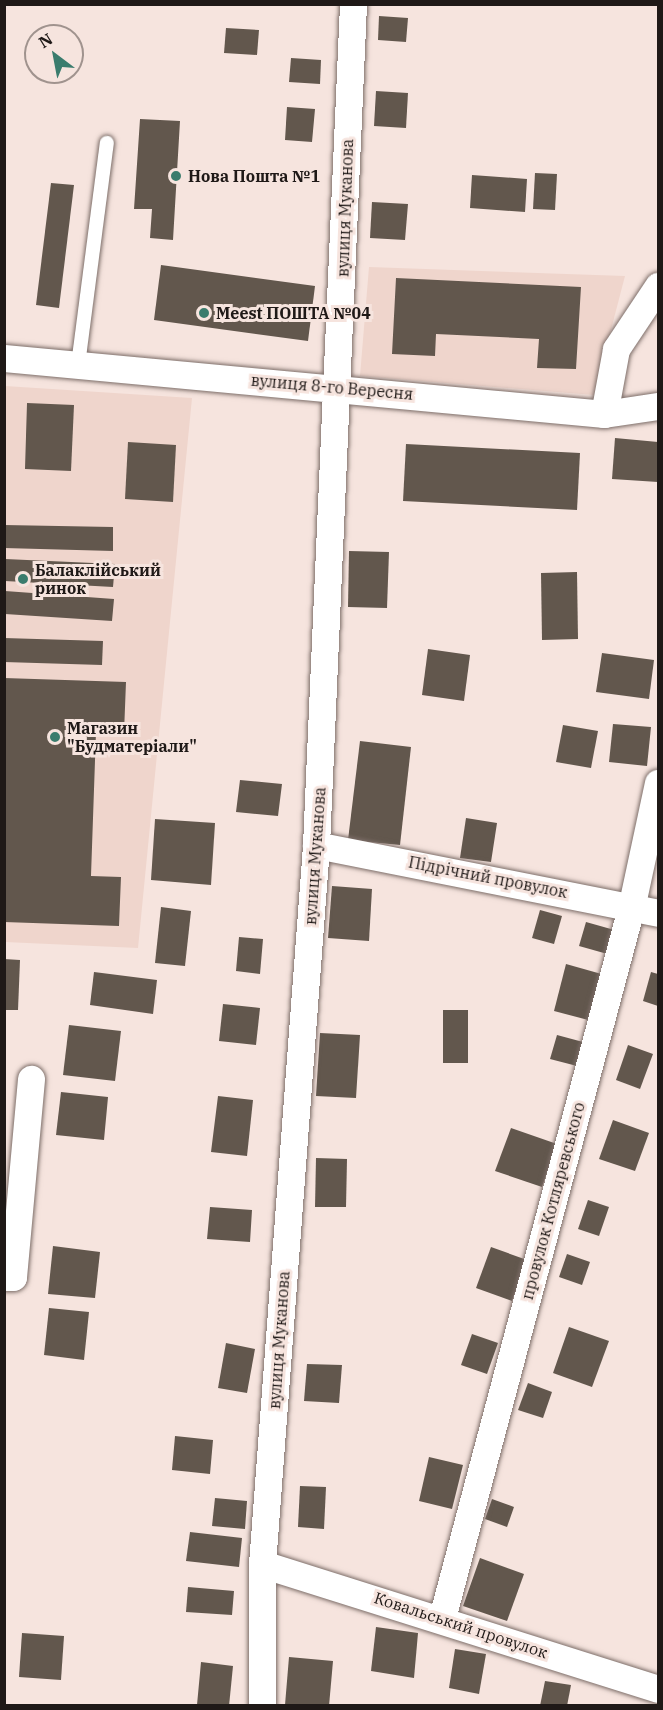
<!DOCTYPE html>
<meta charset="utf-8">
<style>
body{margin:0}
#map{position:relative;width:663px;height:1710px;overflow:hidden;background:#f6e4de;font-family:"IBM Plex Serif",serif}
div>[style]{position:absolute}
[style*='--x']{left:calc(var(--x)*1px);top:calc(var(--y)*1px);width:calc(var(--w)*1px);rotate:calc(var(--a)*1deg)}
.built>*{inset:0;background:#efd5cc}
.building>*{inset:0;background:#62574d}
.roads{filter:drop-shadow(0 0 2px #7d6e69) drop-shadow(0 0 2px #7d6e69)}
.service>*{height:14px;margin:-7px;padding:0 7px;transform-origin:7px;border-radius:7px;background:#fff}
.minor>*{height:27px;margin:-13.5px;padding:0 13.5px;transform-origin:13.5px;border-radius:13.5px;background:#fff}
.dots>*{width:16px;height:16px;translate:-50% -50%;box-sizing:border-box;border:3px solid #f6e4de;border-radius:50%}
span{translate:-50% -50%;white-space:nowrap;text-align:center;line-height:1.15;-webkit-text-stroke:6px #f6e4de;paint-order:stroke}
.poi-label{font-size:16px;color:#1f1917;font-weight:700}
.left{translate:0 -50%;text-align:left}
.street-label{font-size:16px;color:#1f1917}
.frame{position:absolute;inset:0;border:6px solid #1f1917;pointer-events:none}
.north{position:absolute;left:24px;top:24px;width:60px;height:60px;box-sizing:border-box;background:#f6e4de;border:2px solid #a0938e;border-radius:50%;rotate:328deg;font-size:16px;font-weight:700;line-height:24px;text-align:center;color:#1f1917}
.north::after{content:'';display:block;margin:auto;width:21px;height:27px;background:#3a7c6d;clip-path:polygon(50% 0,100% 100%,50% 72%,0 100%)}
</style>
<div id="map">
<div class="built">
<i style="clip-path:polygon(369px 267px,625px 276px,594px 395px,360px 376px)"></i>
<i style="clip-path:polygon(5px 386px,192px 398px,138px 948px,5px 942px)"></i>
</div>
<div class="building">
<i style="clip-path:polygon(379px 16px,408px 18px,406px 42px,378px 40px)"></i>
<i style="clip-path:polygon(226px 28px,259px 30px,257px 55px,224px 53px)"></i>
<i style="clip-path:polygon(291px 58px,321px 60px,320px 84px,289px 82px)"></i>
<i style="clip-path:polygon(376px 91px,408px 93px,406px 128px,374px 126px)"></i>
<i style="clip-path:polygon(287px 107px,315px 109px,312px 142px,285px 140px)"></i>
<i style="clip-path:polygon(140px 119px,180px 121px,173px 240px,150px 238px,152px 209px,134px 209px)"></i>
<i style="clip-path:polygon(535px 173px,557px 174px,555px 210px,533px 209px)"></i>
<i style="clip-path:polygon(472px 175px,527px 179px,525px 212px,470px 208px)"></i>
<i style="clip-path:polygon(51px 183px,74px 185px,59px 308px,36px 305px)"></i>
<i style="clip-path:polygon(372px 202px,408px 204px,405px 240px,370px 238px)"></i>
<i style="clip-path:polygon(161px 265px,315px 286px,308px 341px,154px 320px)"></i>
<i style="clip-path:polygon(396px 278px,581px 287px,576px 369px,537px 368px,539px 339px,436px 334px,435px 356px,392px 354px)"></i>
<i style="clip-path:polygon(27px 403px,74px 405px,71px 471px,25px 469px)"></i>
<i style="clip-path:polygon(615px 438px,658px 442px,658px 482px,612px 479px)"></i>
<i style="clip-path:polygon(128px 442px,176px 445px,173px 502px,125px 499px)"></i>
<i style="clip-path:polygon(406px 444px,580px 453px,577px 510px,403px 501px)"></i>
<i style="clip-path:polygon(4px 525px,113px 527px,113px 551px,4px 548px)"></i>
<i style="clip-path:polygon(349px 551px,389px 552px,387px 608px,348px 607px)"></i>
<i style="clip-path:polygon(5px 559px,115px 564px,113px 587px,5px 581px)"></i>
<i style="clip-path:polygon(577px 572px,578px 639px,542px 640px,541px 573px)"></i>
<i style="clip-path:polygon(5px 591px,114px 599px,112px 621px,5px 614px)"></i>
<i style="clip-path:polygon(4px 638px,103px 641px,102px 665px,4px 662px)"></i>
<i style="clip-path:polygon(428px 649px,470px 655px,464px 701px,422px 695px)"></i>
<i style="clip-path:polygon(602px 653px,654px 660px,649px 699px,596px 692px)"></i>
<i style="clip-path:polygon(4px 678px,126px 682px,124px 733px,96px 732px,91px 876px,121px 877px,119px 926px,4px 922px)"></i>
<i style="clip-path:polygon(613px 724px,651px 727px,647px 766px,609px 762px)"></i>
<i style="clip-path:polygon(563px 725px,598px 731px,591px 768px,556px 762px)"></i>
<i style="clip-path:polygon(360px 741px,411px 747px,400px 845px,348px 840px)"></i>
<i style="clip-path:polygon(240px 780px,282px 784px,278px 816px,236px 812px)"></i>
<i style="clip-path:polygon(466px 818px,497px 823px,491px 862px,460px 858px)"></i>
<i style="clip-path:polygon(155px 819px,215px 823px,211px 885px,151px 880px)"></i>
<i style="clip-path:polygon(332px 886px,372px 889px,369px 941px,328px 938px)"></i>
<i style="clip-path:polygon(161px 907px,191px 911px,185px 966px,155px 963px)"></i>
<i style="clip-path:polygon(540px 910px,562px 916px,554px 944px,532px 938px)"></i>
<i style="clip-path:polygon(586px 922px,618px 931px,611px 955px,579px 946px)"></i>
<i style="clip-path:polygon(239px 937px,263px 939px,260px 974px,236px 971px)"></i>
<i style="clip-path:polygon(4px 959px,20px 960px,18px 1010px,4px 1010px)"></i>
<i style="clip-path:polygon(566px 964px,605px 975px,592px 1021px,554px 1011px)"></i>
<i style="clip-path:polygon(94px 972px,157px 980px,153px 1014px,90px 1005px)"></i>
<i style="clip-path:polygon(651px 972px,658px 974px,658px 1006px,643px 1001px)"></i>
<i style="clip-path:polygon(223px 1004px,260px 1008px,256px 1045px,219px 1041px)"></i>
<i style="clip-path:polygon(443px 1010px,468px 1010px,468px 1063px,443px 1063px)"></i>
<i style="clip-path:polygon(69px 1025px,121px 1031px,115px 1081px,63px 1075px)"></i>
<i style="clip-path:polygon(320px 1033px,360px 1035px,356px 1098px,316px 1096px)"></i>
<i style="clip-path:polygon(557px 1035px,583px 1042px,577px 1066px,550px 1059px)"></i>
<i style="clip-path:polygon(628px 1045px,653px 1054px,640px 1089px,616px 1080px)"></i>
<i style="clip-path:polygon(61px 1092px,108px 1097px,104px 1140px,56px 1135px)"></i>
<i style="clip-path:polygon(218px 1096px,253px 1100px,247px 1156px,211px 1152px)"></i>
<i style="clip-path:polygon(613px 1120px,649px 1133px,635px 1171px,599px 1159px)"></i>
<i style="clip-path:polygon(511px 1128px,557px 1144px,542px 1187px,495px 1171px)"></i>
<i style="clip-path:polygon(316px 1158px,347px 1159px,346px 1207px,315px 1207px)"></i>
<i style="clip-path:polygon(588px 1200px,609px 1207px,599px 1236px,578px 1229px)"></i>
<i style="clip-path:polygon(210px 1207px,252px 1210px,250px 1242px,207px 1239px)"></i>
<i style="clip-path:polygon(53px 1246px,100px 1252px,95px 1298px,48px 1294px)"></i>
<i style="clip-path:polygon(491px 1247px,527px 1260px,512px 1301px,476px 1288px)"></i>
<i style="clip-path:polygon(567px 1254px,590px 1262px,582px 1285px,559px 1277px)"></i>
<i style="clip-path:polygon(49px 1308px,89px 1312px,84px 1360px,44px 1355px)"></i>
<i style="clip-path:polygon(569px 1327px,609px 1341px,592px 1387px,553px 1373px)"></i>
<i style="clip-path:polygon(472px 1334px,498px 1343px,487px 1374px,461px 1365px)"></i>
<i style="clip-path:polygon(226px 1343px,255px 1349px,247px 1393px,218px 1388px)"></i>
<i style="clip-path:polygon(307px 1364px,342px 1365px,339px 1403px,304px 1401px)"></i>
<i style="clip-path:polygon(528px 1383px,552px 1392px,543px 1418px,518px 1410px)"></i>
<i style="clip-path:polygon(175px 1436px,213px 1440px,210px 1474px,172px 1470px)"></i>
<i style="clip-path:polygon(429px 1457px,463px 1465px,452px 1509px,419px 1501px)"></i>
<i style="clip-path:polygon(300px 1486px,326px 1487px,324px 1529px,298px 1527px)"></i>
<i style="clip-path:polygon(215px 1498px,247px 1501px,245px 1529px,212px 1526px)"></i>
<i style="clip-path:polygon(492px 1499px,514px 1507px,507px 1527px,485px 1519px)"></i>
<i style="clip-path:polygon(190px 1532px,242px 1538px,239px 1567px,186px 1561px)"></i>
<i style="clip-path:polygon(480px 1558px,524px 1574px,507px 1621px,463px 1606px)"></i>
<i style="clip-path:polygon(188px 1587px,234px 1591px,232px 1615px,186px 1612px)"></i>
<i style="clip-path:polygon(376px 1627px,418px 1633px,414px 1678px,371px 1671px)"></i>
<i style="clip-path:polygon(22px 1633px,64px 1636px,61px 1680px,19px 1677px)"></i>
<i style="clip-path:polygon(455px 1649px,486px 1654px,479px 1694px,449px 1688px)"></i>
<i style="clip-path:polygon(289px 1657px,333px 1661px,329px 1706px,285px 1705px)"></i>
<i style="clip-path:polygon(201px 1662px,233px 1666px,229px 1706px,197px 1705px)"></i>
<i style="clip-path:polygon(545px 1681px,571px 1685px,567px 1706px,540px 1706px)"></i>
</div>
<div class="roads">
<div class="service">
<i style="--x:78;--y:365;--w:224;--a:-82.6"></i>
</div>
<div class="minor">
<i style="--x:4;--y:358;--w:603;--a:5.33"></i>
<i style="--x:604;--y:414;--w:55;--a:-8.4"></i>
<i style="--x:604;--y:414;--w:66;--a:-79.5"></i>
<i style="--x:616;--y:349;--w:76;--a:-56.3"></i>
<i style="--x:316;--y:845;--w:349;--a:11.2"></i>
<i style="--x:4;--y:1277;--w:9;--a:0"></i>
<i style="--x:13;--y:1277;--w:199;--a:-84.8"></i>
<i style="--x:262;--y:1564;--w:415;--a:17.5"></i>
<i style="--x:442;--y:1618;--w:739;--a:-75.1"></i>
<i style="--x:632;--y:904;--w:124;--a:-77.9"></i>
<i style="--x:262;--y:1706;--w:142;--a:-90"></i>
<i style="--x:262;--y:1564;--w:721;--a:-85.7"></i>
<i style="--x:316;--y:845;--w:842;--a:-87.48"></i>
</div>
</div>
<div class="dots">
<i style="left:176px;top:176px;background:#3a7c6d"></i>
<i style="left:204px;top:313px;background:#3a7c6d"></i>
<i style="left:23px;top:579px;background:#3a7c6d"></i>
<i style="left:55px;top:737px;background:#3a7c6d"></i>
</div>
<div class="poi-label">
<span class="left" style="left:188px;top:176px">Нова Пошта №1</span>
<span class="left" style="left:216px;top:313px">Meest ПОШТА №04</span>
<span class="left" style="left:35px;top:579px">Балаклійський<br>ринок</span>
<span class="left" style="left:67px;top:737px">Магазин<br>"Будматеріали"</span>
</div>
<div class="street-label">
<span style="left:345px;top:208px;rotate:-88deg">вулиця Муканова</span>
<span style="left:332px;top:387px;rotate:5deg">вулиця 8-го Вересня</span>
<span style="left:315px;top:856px;rotate:-86deg">вулиця Муканова</span>
<span style="left:488px;top:877px;rotate:11deg">Підрічний провулок</span>
<span style="left:553px;top:1201px;rotate:-75deg">провулок Котляревського</span>
<span style="left:279px;top:1340px;rotate:-86deg">вулиця Муканова</span>
<span style="left:461px;top:1625px;rotate:18deg">Ковальський провулок</span>
</div>
<div class="frame"></div>
<div class="north">N</div>
</div>
